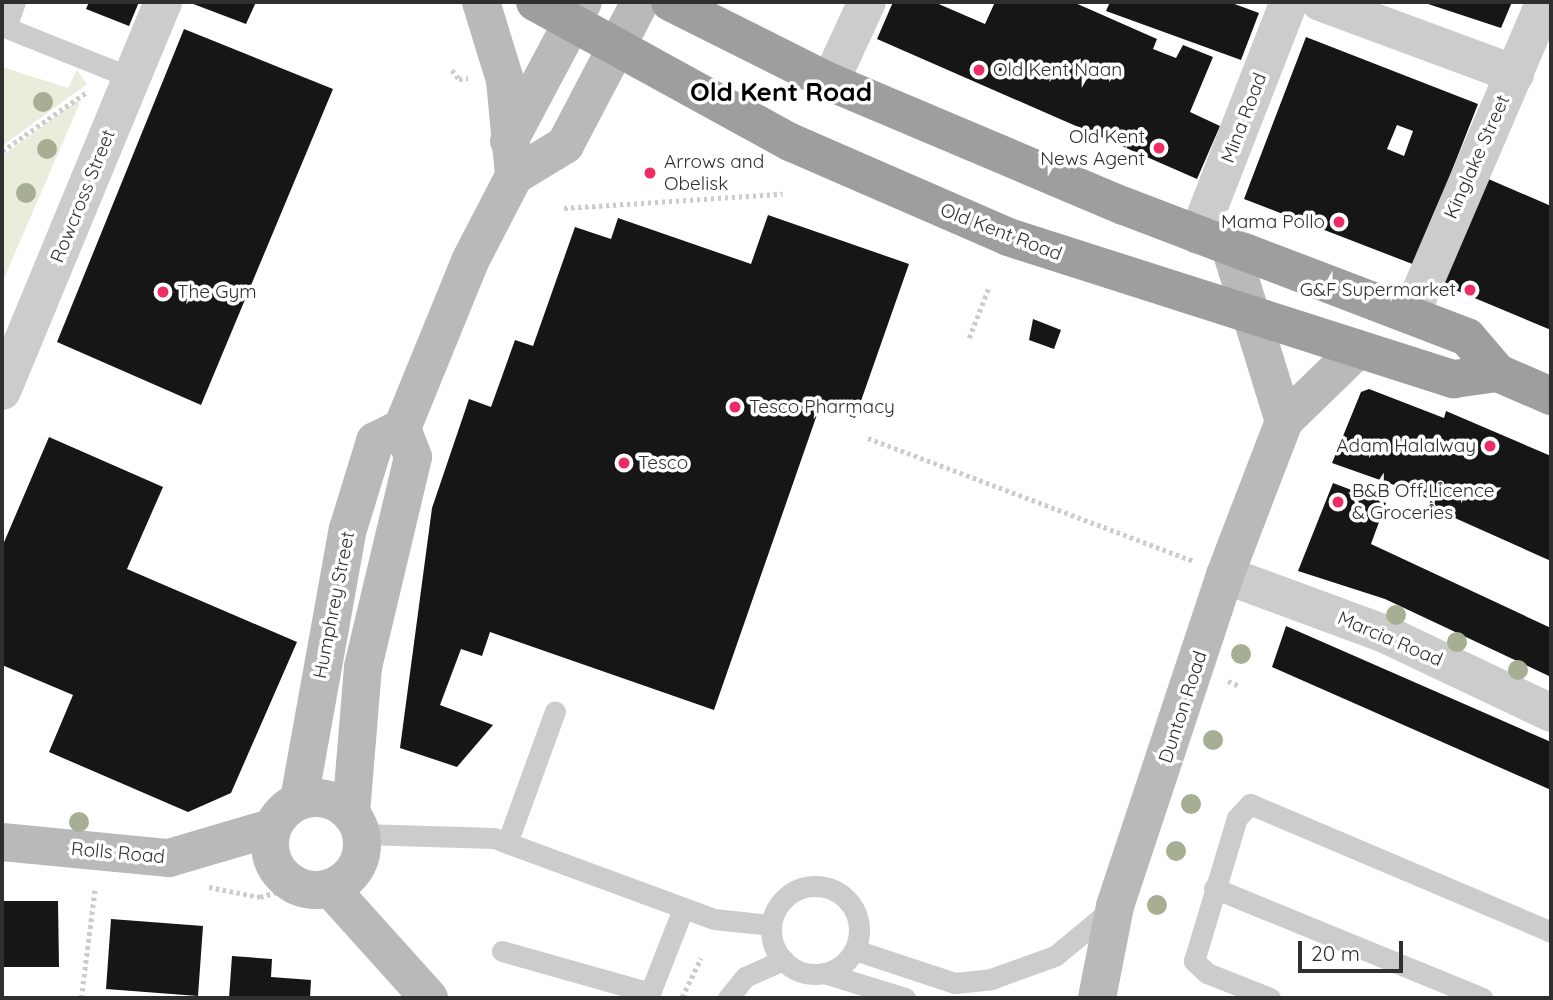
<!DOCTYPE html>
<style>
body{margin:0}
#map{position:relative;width:1553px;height:1000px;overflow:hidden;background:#fff;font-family:Quicksand,sans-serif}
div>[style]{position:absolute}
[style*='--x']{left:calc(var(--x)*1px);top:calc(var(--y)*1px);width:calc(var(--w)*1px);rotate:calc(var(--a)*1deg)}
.green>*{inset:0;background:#e9eddc}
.building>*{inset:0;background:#161616}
.path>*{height:4.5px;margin-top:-2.25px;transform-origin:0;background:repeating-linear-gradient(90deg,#ccc 0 3.5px,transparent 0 7px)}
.service>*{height:21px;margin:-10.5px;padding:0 10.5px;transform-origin:10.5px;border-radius:10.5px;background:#ccc}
.service>.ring{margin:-10.5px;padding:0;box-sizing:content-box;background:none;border:21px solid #ccc;border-radius:50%}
.minor>*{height:38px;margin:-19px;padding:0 19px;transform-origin:19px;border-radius:19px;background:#ccc}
.secondary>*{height:38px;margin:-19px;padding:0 19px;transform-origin:19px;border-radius:19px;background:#b9b9b9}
.secondary>.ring{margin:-19px;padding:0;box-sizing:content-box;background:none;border:38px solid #b9b9b9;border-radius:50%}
.trunk>*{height:38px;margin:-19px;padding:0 19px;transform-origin:19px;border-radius:19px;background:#9e9e9e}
.trees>*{width:20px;height:20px;margin:-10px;border-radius:50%;background:#a6af93}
.dots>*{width:19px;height:19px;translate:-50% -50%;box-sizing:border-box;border:4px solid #fff;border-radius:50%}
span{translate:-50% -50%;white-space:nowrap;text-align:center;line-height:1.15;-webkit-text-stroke:7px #fff;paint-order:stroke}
.poi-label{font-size:19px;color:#2f2f2f}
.left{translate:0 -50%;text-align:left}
.right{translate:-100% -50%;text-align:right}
.street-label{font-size:19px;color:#2f2f2f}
.district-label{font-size:26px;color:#000;font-weight:700}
.frame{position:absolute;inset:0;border:4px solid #2f2f2f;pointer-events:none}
.scale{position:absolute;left:1298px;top:941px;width:105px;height:32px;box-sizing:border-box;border:4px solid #2f2f2f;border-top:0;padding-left:9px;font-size:21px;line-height:24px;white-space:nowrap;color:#2f2f2f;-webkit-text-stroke:5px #fff;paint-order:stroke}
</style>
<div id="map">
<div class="green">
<i style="clip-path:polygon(2px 67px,68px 88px,77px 70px,87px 84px,2px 146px)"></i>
<i style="clip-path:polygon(78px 100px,79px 105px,2px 283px,2px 156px)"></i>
</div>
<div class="building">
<i style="clip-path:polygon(89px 2px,139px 2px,129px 26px,86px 9px)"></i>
<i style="clip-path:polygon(188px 2px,256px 2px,246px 24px)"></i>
<i style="clip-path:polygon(893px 2px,934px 2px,985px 24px,995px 2px,1073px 2px,1157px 39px,1153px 49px,1176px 58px,1183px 45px,1213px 57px,1190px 112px,1220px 126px,1197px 179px,877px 39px)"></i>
<i style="clip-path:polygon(1110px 2px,1229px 2px,1259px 13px,1241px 60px,1106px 11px)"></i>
<i style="clip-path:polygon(1422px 2px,1512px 2px,1501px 28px)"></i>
<i style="clip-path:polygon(184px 29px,333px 89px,201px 405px,57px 342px)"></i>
<i style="clip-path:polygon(evenodd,1306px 37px,1478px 104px,1415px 265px,1244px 199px,1306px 37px,1397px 125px,1413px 131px,1404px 156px,1387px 149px,1397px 125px)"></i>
<i style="clip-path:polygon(1486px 178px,1551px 206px,1551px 330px,1441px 284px)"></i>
<i style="clip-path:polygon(768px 215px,909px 264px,855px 418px,820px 406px,714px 710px,490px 632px,482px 656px,461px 649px,440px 705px,493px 725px,457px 767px,400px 748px,432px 508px,469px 399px,491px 407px,515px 340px,533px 346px,575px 227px,611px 239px,618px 218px,751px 264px)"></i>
<i style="clip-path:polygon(1033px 319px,1061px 330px,1054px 349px,1029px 340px)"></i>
<i style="clip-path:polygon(1369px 389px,1444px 418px,1446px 411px,1551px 456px,1551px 561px,1428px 506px,1431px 500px,1414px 492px,1332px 463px,1361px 392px)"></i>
<i style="clip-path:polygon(49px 437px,163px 487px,127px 569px,297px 642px,231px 793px,188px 812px,49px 752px,73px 695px,2px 665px,2px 547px)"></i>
<i style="clip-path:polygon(1333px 483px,1386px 503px,1371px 544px,1551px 628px,1551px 677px,1385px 599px,1298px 571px)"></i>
<i style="clip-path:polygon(1286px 626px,1551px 742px,1551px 790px,1272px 667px)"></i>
<i style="clip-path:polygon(2px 901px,58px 901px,59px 967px,2px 967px)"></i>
<i style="clip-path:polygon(111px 919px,203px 926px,198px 996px,106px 989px)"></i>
<i style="clip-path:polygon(232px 956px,272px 959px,271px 977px,311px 980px,310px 998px,229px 998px)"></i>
</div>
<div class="path">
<i style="--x:452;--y:70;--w:11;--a:52"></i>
<i style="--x:459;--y:79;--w:9;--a:-6"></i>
<i style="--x:2;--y:151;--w:103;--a:-34.8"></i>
<i style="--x:564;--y:208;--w:219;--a:-3.7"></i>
<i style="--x:969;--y:338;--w:55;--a:-68.6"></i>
<i style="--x:868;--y:438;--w:347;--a:20.7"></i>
<i style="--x:1228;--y:681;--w:11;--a:22"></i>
<i style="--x:209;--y:887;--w:52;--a:11.1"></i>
<i style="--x:260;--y:897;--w:37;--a:-17"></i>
<i style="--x:682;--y:997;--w:43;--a:-64"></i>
<i style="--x:81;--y:998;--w:111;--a:-82.7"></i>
</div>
<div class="service">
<i style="--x:7;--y:24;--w:23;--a:-70"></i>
<i style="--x:2;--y:26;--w:140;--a:21.8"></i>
<i style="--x:362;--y:834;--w:132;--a:1.7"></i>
<i style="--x:494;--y:838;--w:234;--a:20.2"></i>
<i style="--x:714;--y:919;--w:56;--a:6.1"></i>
<i style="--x:507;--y:843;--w:140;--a:-70"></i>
<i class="ring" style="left:771px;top:886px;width:67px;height:67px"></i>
<i style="--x:1214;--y:888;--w:290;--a:22.3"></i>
<i style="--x:855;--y:950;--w:105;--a:18.3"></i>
<i style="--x:955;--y:983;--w:36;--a:-6"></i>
<i style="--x:991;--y:979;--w:68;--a:-19.8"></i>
<i style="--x:1055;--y:956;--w:75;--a:-39.6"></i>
<i style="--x:502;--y:951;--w:154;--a:15.8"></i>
<i style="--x:650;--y:993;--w:90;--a:-68.6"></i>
<i style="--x:824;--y:973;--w:85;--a:17.2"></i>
<i style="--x:728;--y:998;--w:27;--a:-51"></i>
<i style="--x:745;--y:977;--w:42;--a:-24.1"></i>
<i style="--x:1270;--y:998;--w:68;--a:-158.4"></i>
<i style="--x:1207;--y:973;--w:18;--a:-137"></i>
<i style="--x:1194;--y:961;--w:149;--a:-73.3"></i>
<i style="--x:1237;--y:818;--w:19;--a:-47"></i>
<i style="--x:1250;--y:804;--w:327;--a:23"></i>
</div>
<div class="minor">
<i style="--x:1320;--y:2;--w:208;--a:20.3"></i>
<i style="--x:830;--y:82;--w:88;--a:-65.2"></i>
<i style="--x:1198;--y:235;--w:250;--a:-68.7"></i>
<i style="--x:1411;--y:314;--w:340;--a:-66.8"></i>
<i style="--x:2;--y:391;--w:421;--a:-67.5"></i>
<i style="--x:1225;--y:575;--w:171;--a:20.2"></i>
<i style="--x:1385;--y:634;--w:184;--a:25.4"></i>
</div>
<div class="secondary">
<i style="--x:481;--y:2;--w:82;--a:72.9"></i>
<i style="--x:505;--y:80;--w:96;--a:84.6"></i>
<i style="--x:509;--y:141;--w:157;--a:-62"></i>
<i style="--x:1230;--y:247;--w:182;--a:72.8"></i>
<i class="ring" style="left:270px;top:798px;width:54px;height:54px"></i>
<i style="--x:299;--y:800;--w:275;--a:-79.8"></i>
<i style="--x:348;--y:529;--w:92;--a:-72.9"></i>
<i style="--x:375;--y:441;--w:30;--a:-26"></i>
<i style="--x:351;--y:813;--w:146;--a:-85.3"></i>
<i style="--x:363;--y:667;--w:216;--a:-76.6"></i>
<i style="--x:413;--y:457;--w:31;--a:-111"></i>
<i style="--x:402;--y:428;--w:180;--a:-67.8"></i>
<i style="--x:470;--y:261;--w:96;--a:-62.6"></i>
<i style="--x:514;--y:176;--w:60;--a:-31.3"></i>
<i style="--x:565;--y:145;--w:161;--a:-62.3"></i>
<i style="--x:2;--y:842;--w:168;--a:5.5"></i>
<i style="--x:169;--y:858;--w:106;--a:-16.4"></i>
<i style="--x:330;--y:888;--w:148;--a:48"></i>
<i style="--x:1097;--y:998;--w:94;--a:-78.9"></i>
<i style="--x:1115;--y:906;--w:349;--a:-71.6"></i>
<i style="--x:1225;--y:575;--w:165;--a:-69"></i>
<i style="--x:1284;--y:421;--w:102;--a:-44.2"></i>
</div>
<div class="trunk">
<i style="--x:535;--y:2;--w:291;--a:28.8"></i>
<i style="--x:790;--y:142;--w:238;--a:23.5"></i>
<i style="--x:1008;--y:237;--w:468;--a:17.7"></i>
<i style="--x:1454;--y:379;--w:44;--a:-7.8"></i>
<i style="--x:670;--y:2;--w:179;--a:26.6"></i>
<i style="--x:830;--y:82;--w:319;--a:22.9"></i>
<i style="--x:1124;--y:206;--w:367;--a:20.9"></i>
<i style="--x:1467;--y:337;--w:48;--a:49.3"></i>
<i style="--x:1498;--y:373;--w:58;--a:23.5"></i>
</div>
<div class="trees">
<i style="left:43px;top:102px"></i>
<i style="left:47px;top:149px"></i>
<i style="left:26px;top:193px"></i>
<i style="left:1396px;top:615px"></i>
<i style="left:1457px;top:642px"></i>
<i style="left:1241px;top:654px"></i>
<i style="left:1518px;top:670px"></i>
<i style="left:1213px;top:740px"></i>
<i style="left:1191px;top:804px"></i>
<i style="left:79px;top:822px"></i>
<i style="left:1176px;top:851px"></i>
<i style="left:1157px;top:905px"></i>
</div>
<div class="dots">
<i style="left:979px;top:70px;background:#ed2b64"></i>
<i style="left:1159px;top:148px;background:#ed2b64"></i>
<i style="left:650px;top:173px;background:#ed2b64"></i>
<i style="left:1339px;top:222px;background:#ed2b64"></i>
<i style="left:1470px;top:290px;background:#ed2b64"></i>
<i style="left:163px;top:292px;background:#ed2b64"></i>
<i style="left:735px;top:407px;background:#ed2b64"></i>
<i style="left:1490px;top:446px;background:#ed2b64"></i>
<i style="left:624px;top:463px;background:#ed2b64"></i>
<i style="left:1338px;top:502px;background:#ed2b64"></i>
</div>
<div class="poi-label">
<span class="left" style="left:993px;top:70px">Old Kent Naan</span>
<span class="right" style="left:1145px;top:148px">Old Kent<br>News Agent</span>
<span class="left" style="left:664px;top:173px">Arrows and<br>Obelisk</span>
<span class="right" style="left:1325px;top:222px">Mama Pollo</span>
<span class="right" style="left:1456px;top:290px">G&amp;F Supermarket</span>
<span class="left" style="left:177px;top:292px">The Gym</span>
<span class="left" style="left:749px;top:407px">Tesco Pharmacy</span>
<span class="right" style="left:1476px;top:446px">Adam Halalway</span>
<span class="left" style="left:638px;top:463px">Tesco</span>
<span class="left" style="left:1352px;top:502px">B&amp;B Off Licence<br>&amp; Groceries</span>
</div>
<div class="street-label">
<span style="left:1244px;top:118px;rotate:-69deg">Mina Road</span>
<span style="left:1477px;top:157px;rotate:-66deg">Kinglake Street</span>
<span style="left:83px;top:196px;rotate:-68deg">Rowcross Street</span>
<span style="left:1001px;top:232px;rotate:21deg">Old Kent Road</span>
<span style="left:334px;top:605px;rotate:-79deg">Humphrey Street</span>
<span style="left:1390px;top:639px;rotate:23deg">Marcia Road</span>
<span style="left:1183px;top:707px;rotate:-72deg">Dunton Road</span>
<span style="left:118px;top:853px;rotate:5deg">Rolls Road</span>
</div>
<div class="district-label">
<span style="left:781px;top:92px">Old Kent Road</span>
</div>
<div class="frame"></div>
<div class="scale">20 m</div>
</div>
